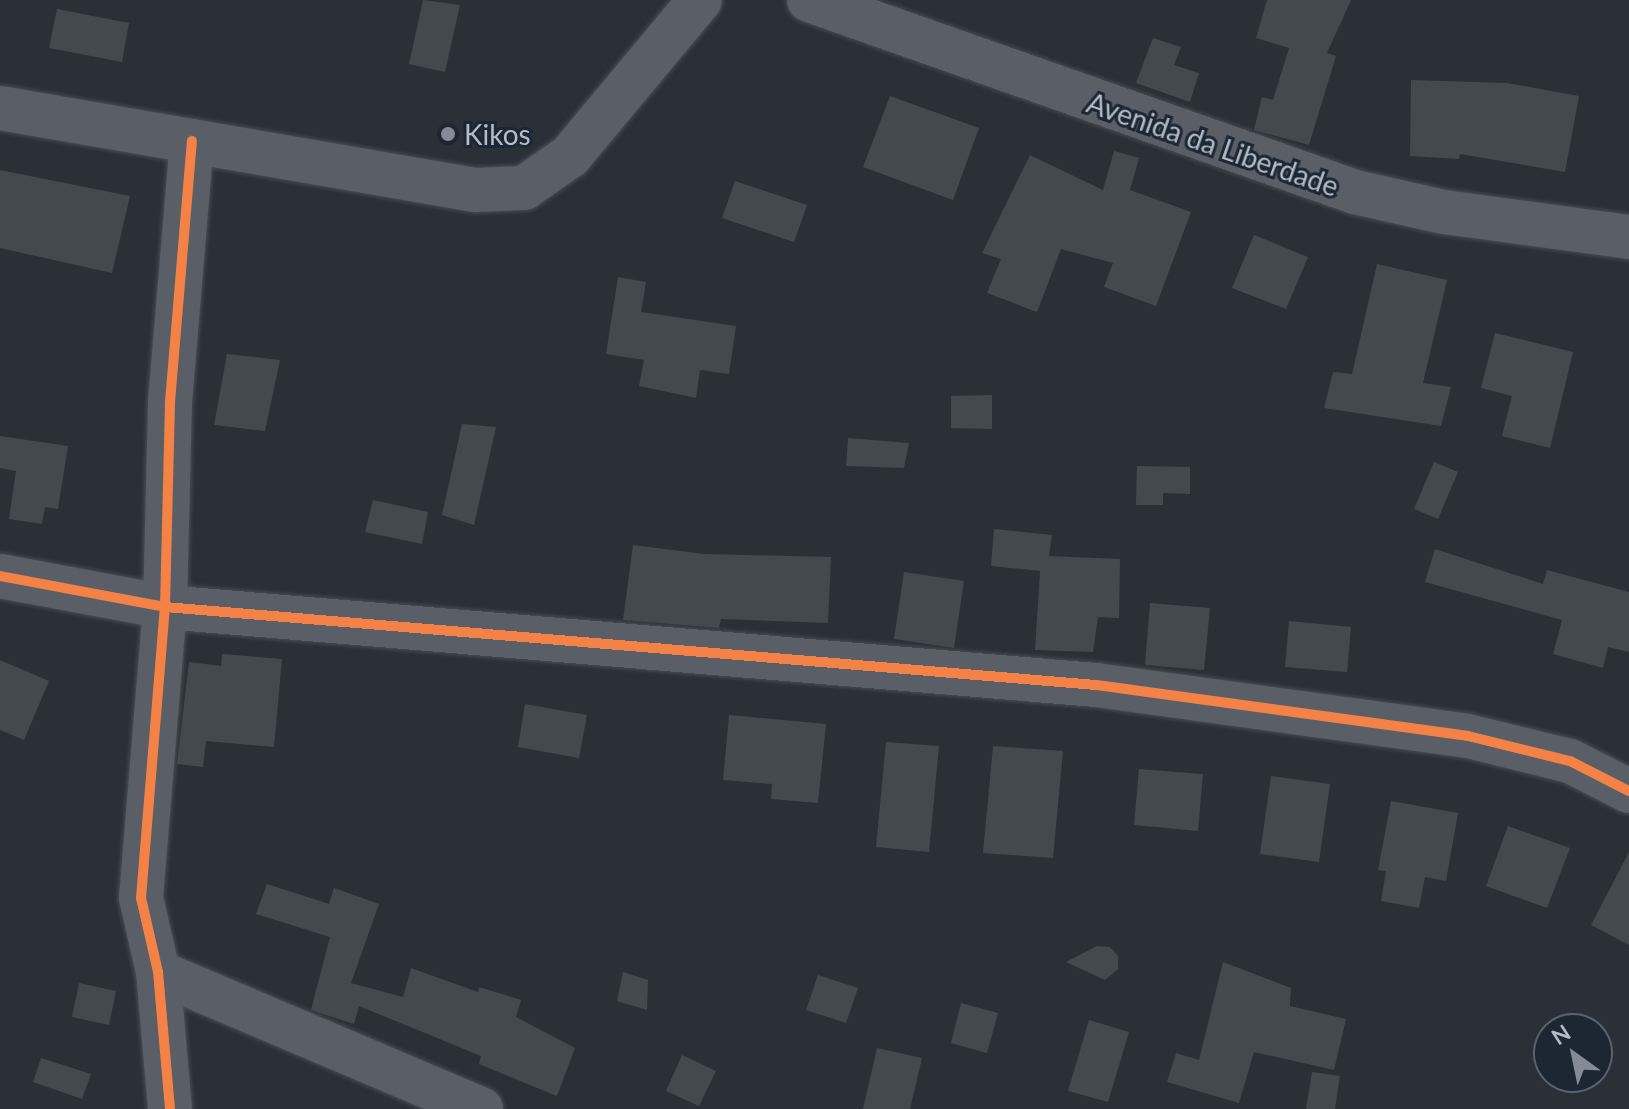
<!DOCTYPE html>
<style>
body{margin:0}
#map{position:relative;width:1629px;height:1109px;overflow:hidden;background:#2a3038;font-family:Lato,sans-serif}
div>[style]{position:absolute}
[style*='--x']{left:calc(var(--x)*1px);top:calc(var(--y)*1px);width:calc(var(--w)*1px);rotate:calc(var(--a)*1deg)}
.building>*{inset:0;background:#444950}
.roads{filter:drop-shadow(0 0 2px #484c53) drop-shadow(0 0 2px #484c53)}
.minor>*{height:44px;margin:-22px;padding:0 22px;transform-origin:22px;border-radius:22px;background:#5a5e66}
.cycleway>*{height:10px;margin:-5px;padding:0 5px;transform-origin:5px;border-radius:5px;background:#f48246}
.dots>*{width:22px;height:22px;translate:-50% -50%;box-sizing:border-box;border:4px solid #1d2633;border-radius:50%}
span{translate:-50% -50%;white-space:nowrap;text-align:center;line-height:1.15;-webkit-text-stroke:6px #1d2633;paint-order:stroke}
.poi-label{font-size:28px;color:#b4bcc9}
.left{translate:0 -50%;text-align:left}
.street-label{font-size:28px;color:#b4bcc9}
.north{position:absolute;left:1533px;top:1013px;width:80px;height:80px;box-sizing:border-box;background:#1d2633;border:2px solid #59626f;border-radius:50%;rotate:327deg;font-size:22px;font-weight:700;line-height:32px;text-align:center;color:#b4bcc9}
.north::after{content:'';display:block;margin:auto;width:28px;height:36px;background:#848b96;clip-path:polygon(50% 0,100% 100%,50% 72%,0 100%)}
</style>
<div id="map">
<div class="building">
<i style="clip-path:polygon(423px 0,460px 5px,445px 72px,409px 64px)"></i>
<i style="clip-path:polygon(1267px 0,1351px 0,1327px 53px,1336px 56px,1309px 145px,1254px 130px,1262px 97px,1273px 100px,1289px 48px,1256px 38px)"></i>
<i style="clip-path:polygon(57px 9px,129px 23px,122px 62px,49px 48px)"></i>
<i style="clip-path:polygon(1153px 38px,1181px 47px,1174px 65px,1199px 73px,1190px 102px,1136px 83px)"></i>
<i style="clip-path:polygon(1411px 80px,1507px 83px,1579px 96px,1565px 172px,1460px 154px,1459px 159px,1410px 156px)"></i>
<i style="clip-path:polygon(890px 96px,979px 128px,953px 200px,863px 167px)"></i>
<i style="clip-path:polygon(1114px 151px,1139px 158px,1130px 190px,1191px 212px,1156px 306px,1104px 287px,1113px 263px,1061px 249px,1037px 312px,987px 293px,1001px 259px,982px 253px,1030px 155px,1103px 190px)"></i>
<i style="clip-path:polygon(0 170px,130px 196px,112px 273px,0 248px)"></i>
<i style="clip-path:polygon(735px 181px,807px 205px,794px 242px,722px 218px)"></i>
<i style="clip-path:polygon(1254px 235px,1308px 257px,1286px 309px,1232px 288px)"></i>
<i style="clip-path:polygon(1377px 264px,1447px 280px,1423px 383px,1451px 387px,1441px 426px,1324px 408px,1333px 372px,1352px 374px)"></i>
<i style="clip-path:polygon(618px 277px,646px 282px,641px 312px,736px 326px,729px 374px,700px 370px,696px 398px,639px 386px,644px 360px,606px 354px)"></i>
<i style="clip-path:polygon(1495px 333px,1573px 352px,1550px 448px,1502px 436px,1512px 396px,1481px 388px)"></i>
<i style="clip-path:polygon(227px 354px,280px 360px,265px 431px,214px 425px)"></i>
<i style="clip-path:polygon(992px 395px,992px 429px,951px 428px,951px 396px)"></i>
<i style="clip-path:polygon(462px 424px,496px 427px,474px 525px,442px 515px)"></i>
<i style="clip-path:polygon(0 436px,68px 446px,58px 509px,45px 507px,42px 524px,9px 519px,16px 471px,0 468px)"></i>
<i style="clip-path:polygon(848px 438px,909px 443px,904px 468px,846px 466px)"></i>
<i style="clip-path:polygon(1434px 462px,1458px 472px,1438px 519px,1414px 509px)"></i>
<i style="clip-path:polygon(1137px 466px,1190px 467px,1190px 494px,1163px 493px,1163px 505px,1136px 505px)"></i>
<i style="clip-path:polygon(373px 500px,428px 512px,422px 544px,365px 532px)"></i>
<i style="clip-path:polygon(994px 529px,1052px 535px,1049px 556px,1120px 559px,1119px 618px,1098px 617px,1093px 652px,1035px 650px,1040px 571px,991px 566px)"></i>
<i style="clip-path:polygon(633px 545px,704px 554px,831px 557px,828px 623px,721px 619px,719px 628px,623px 620px)"></i>
<i style="clip-path:polygon(1435px 549px,1543px 584px,1547px 570px,1629px 592px,1629px 652px,1608px 647px,1603px 668px,1553px 654px,1562px 620px,1425px 582px)"></i>
<i style="clip-path:polygon(904px 572px,964px 581px,954px 648px,894px 639px)"></i>
<i style="clip-path:polygon(1150px 603px,1210px 608px,1204px 670px,1145px 665px)"></i>
<i style="clip-path:polygon(1289px 621px,1351px 627px,1347px 672px,1285px 667px)"></i>
<i style="clip-path:polygon(222px 654px,282px 659px,274px 747px,206px 741px,203px 767px,177px 764px,189px 662px,221px 666px)"></i>
<i style="clip-path:polygon(0 660px,49px 681px,24px 740px,0 730px)"></i>
<i style="clip-path:polygon(525px 704px,587px 715px,579px 758px,518px 747px)"></i>
<i style="clip-path:polygon(729px 715px,826px 724px,818px 803px,771px 799px,772px 784px,723px 780px)"></i>
<i style="clip-path:polygon(886px 742px,939px 746px,929px 852px,876px 847px)"></i>
<i style="clip-path:polygon(993px 746px,1063px 751px,1053px 858px,983px 853px)"></i>
<i style="clip-path:polygon(1139px 769px,1203px 774px,1198px 831px,1134px 825px)"></i>
<i style="clip-path:polygon(1271px 776px,1330px 784px,1319px 862px,1260px 854px)"></i>
<i style="clip-path:polygon(1391px 801px,1458px 813px,1446px 881px,1425px 877px,1419px 908px,1381px 901px,1386px 871px,1378px 870px)"></i>
<i style="clip-path:polygon(1508px 826px,1570px 848px,1547px 908px,1486px 886px)"></i>
<i style="clip-path:polygon(1629px 852px,1629px 945px,1591px 925px)"></i>
<i style="clip-path:polygon(267px 884px,329px 904px,334px 888px,379px 904px,351px 983px,403px 997px,411px 968px,478px 992px,479px 987px,521px 1000px,516px 1017px,575px 1048px,557px 1096px,479px 1064px,481px 1056px,359px 1006px,354px 1024px,311px 1010px,330px 937px,256px 914px)"></i>
<i style="clip-path:polygon(1097px 946px,1110px 947px,1118px 956px,1118px 969px,1105px 980px,1066px 962px)"></i>
<i style="clip-path:polygon(1223px 962px,1291px 988px,1290px 1006px,1346px 1019px,1334px 1070px,1254px 1052px,1239px 1103px,1167px 1082px,1176px 1053px,1199px 1060px)"></i>
<i style="clip-path:polygon(623px 972px,648px 980px,647px 1010px,617px 1001px)"></i>
<i style="clip-path:polygon(818px 975px,858px 988px,846px 1023px,806px 1010px)"></i>
<i style="clip-path:polygon(79px 983px,116px 991px,109px 1025px,72px 1017px)"></i>
<i style="clip-path:polygon(961px 1003px,998px 1013px,987px 1053px,951px 1043px)"></i>
<i style="clip-path:polygon(1089px 1020px,1129px 1032px,1108px 1102px,1068px 1091px)"></i>
<i style="clip-path:polygon(877px 1048px,922px 1058px,910px 1109px,863px 1109px)"></i>
<i style="clip-path:polygon(682px 1055px,716px 1071px,699px 1106px,666px 1091px)"></i>
<i style="clip-path:polygon(41px 1058px,91px 1074px,82px 1099px,33px 1082px)"></i>
<i style="clip-path:polygon(1312px 1072px,1340px 1076px,1335px 1109px,1306px 1109px)"></i>
</div>
<div class="roads">
<div class="minor">
<i style="--x:809;--y:0;--w:579;--a:19.37"></i>
<i style="--x:1355;--y:192;--w:91;--a:12.7"></i>
<i style="--x:1444;--y:212;--w:187;--a:7.7"></i>
<i style="--x:0;--y:108;--w:482;--a:9.8"></i>
<i style="--x:475;--y:190;--w:49;--a:-2.3"></i>
<i style="--x:524;--y:188;--w:56;--a:-34.8"></i>
<i style="--x:570;--y:156;--w:203;--a:-50.2"></i>
<i style="--x:0;--y:576;--w:168;--a:10.6"></i>
<i style="--x:165;--y:607;--w:934;--a:4.79"></i>
<i style="--x:1096;--y:685;--w:375;--a:7.8"></i>
<i style="--x:1468;--y:736;--w:105;--a:13.8"></i>
<i style="--x:1570;--y:761;--w:66;--a:27"></i>
<i style="--x:158;--y:972;--w:351;--a:23"></i>
<i style="--x:170;--y:1109;--w:138;--a:-95"></i>
<i style="--x:158;--y:972;--w:76;--a:-102.9"></i>
<i style="--x:141;--y:898;--w:292;--a:-85.3"></i>
<i style="--x:165;--y:607;--w:205;--a:-88.6"></i>
<i style="--x:170;--y:402;--w:262;--a:-85.2"></i>
</div>
</div>
<div class="cycleway">
<i style="--x:0;--y:576;--w:168;--a:10.6"></i>
<i style="--x:165;--y:607;--w:934;--a:4.79"></i>
<i style="--x:1096;--y:685;--w:375;--a:7.8"></i>
<i style="--x:1468;--y:736;--w:105;--a:13.8"></i>
<i style="--x:1570;--y:761;--w:66;--a:27"></i>
<i style="--x:170;--y:1109;--w:138;--a:-95"></i>
<i style="--x:158;--y:972;--w:76;--a:-102.9"></i>
<i style="--x:141;--y:898;--w:292;--a:-85.3"></i>
<i style="--x:165;--y:607;--w:205;--a:-88.6"></i>
<i style="--x:170;--y:402;--w:262;--a:-85.2"></i>
</div>
<div class="dots">
<i style="left:448px;top:134px;background:#848b96"></i>
</div>
<div class="poi-label">
<span class="left" style="left:464px;top:134px">Kikos</span>
</div>
<div class="street-label">
<span style="left:1213px;top:144px;rotate:19deg">Avenida da Liberdade</span>
</div>
<div class="north">N</div>
</div>
